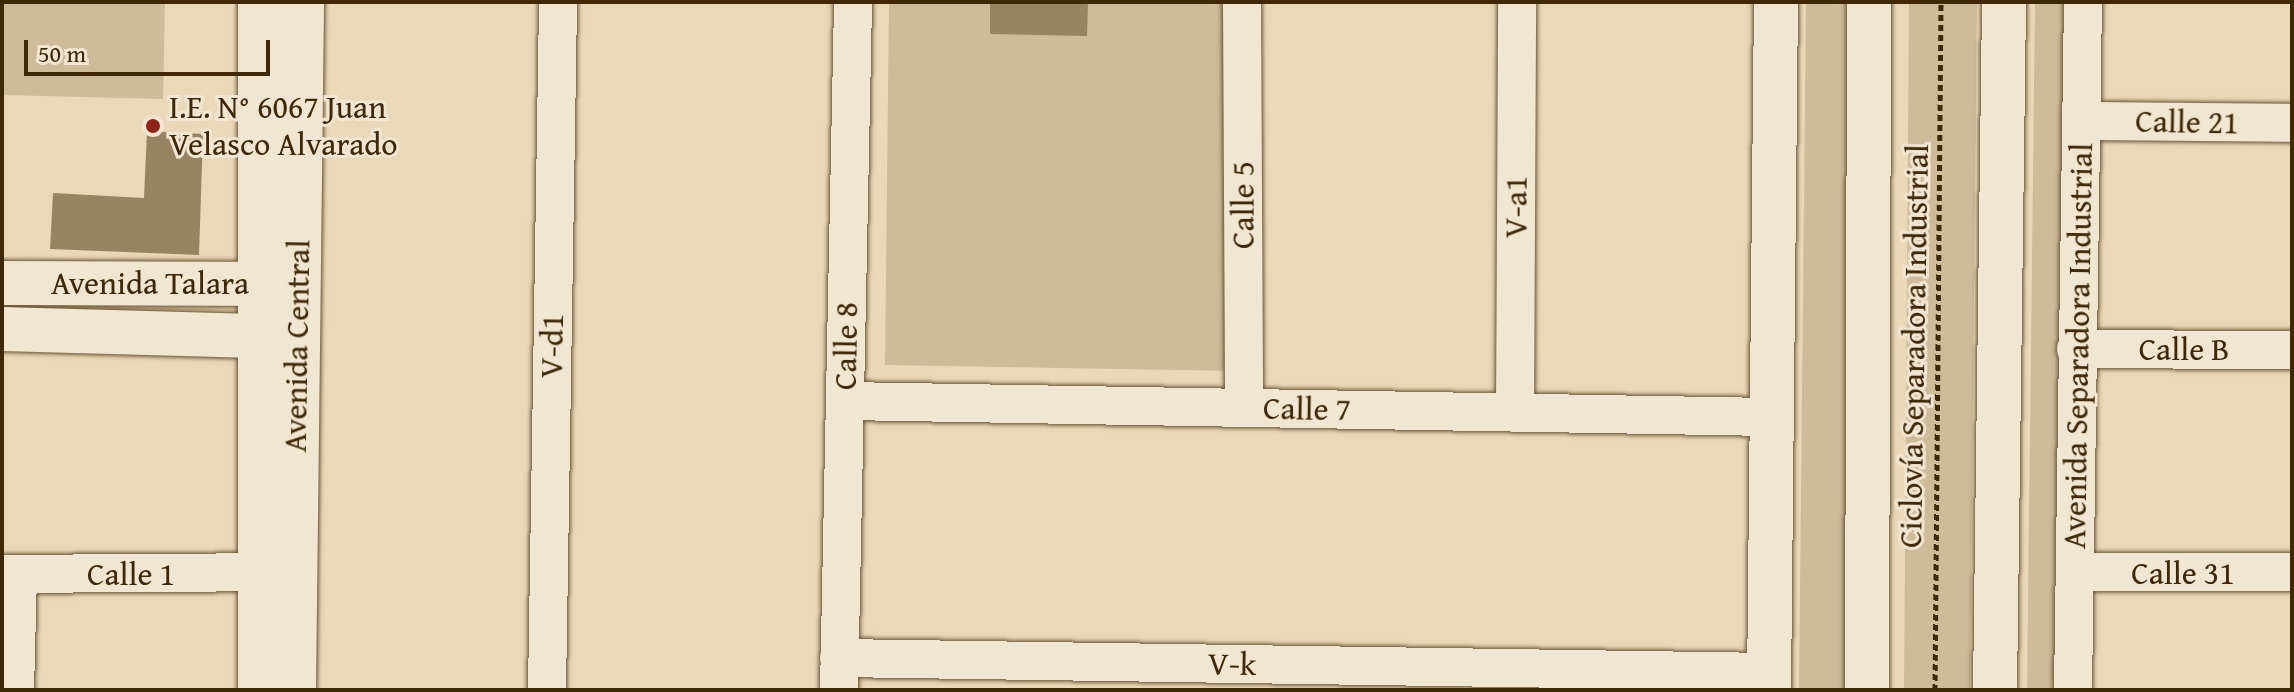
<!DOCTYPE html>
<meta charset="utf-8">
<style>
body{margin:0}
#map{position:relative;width:2294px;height:692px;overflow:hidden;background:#ead9b8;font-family:"Gentium Book Plus",serif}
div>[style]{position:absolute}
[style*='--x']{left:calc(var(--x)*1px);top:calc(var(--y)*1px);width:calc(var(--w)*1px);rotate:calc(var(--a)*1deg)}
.green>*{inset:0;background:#cdbb9a}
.building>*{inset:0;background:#978462}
.path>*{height:5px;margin-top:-2.5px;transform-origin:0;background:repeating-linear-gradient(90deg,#3e2805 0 6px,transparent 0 10px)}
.roads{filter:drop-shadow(0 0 2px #695432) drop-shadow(0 0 2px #695432)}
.street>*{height:38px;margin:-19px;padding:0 19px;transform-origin:19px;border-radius:19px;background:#f1e6d1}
.secondary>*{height:44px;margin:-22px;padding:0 22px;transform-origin:22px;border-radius:22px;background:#f1e6d1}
.dots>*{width:22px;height:22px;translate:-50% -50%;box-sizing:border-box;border:4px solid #f1e6d1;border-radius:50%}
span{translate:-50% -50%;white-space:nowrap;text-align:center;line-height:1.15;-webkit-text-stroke:6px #f1e6d1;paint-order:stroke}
.poi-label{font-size:32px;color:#3e2805}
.left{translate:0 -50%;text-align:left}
.street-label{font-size:32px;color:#3e2805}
.frame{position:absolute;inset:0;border:4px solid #3e2805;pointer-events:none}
.scale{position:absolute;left:24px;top:40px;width:246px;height:36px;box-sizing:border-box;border:4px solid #3e2805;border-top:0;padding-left:10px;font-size:24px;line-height:28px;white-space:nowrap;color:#3e2805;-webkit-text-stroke:6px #f1e6d1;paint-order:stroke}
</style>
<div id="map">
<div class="green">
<i style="clip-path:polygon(2px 2px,165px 2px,163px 99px,2px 95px)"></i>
<i style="clip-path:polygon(889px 2px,1237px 2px,1234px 371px,885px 365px)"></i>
<i style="clip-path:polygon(1806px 2px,1857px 2px,1851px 690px,1799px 690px)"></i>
<i style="clip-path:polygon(1909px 2px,1977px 2px,1970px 690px,1904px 690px)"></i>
<i style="clip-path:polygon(2035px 2px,2066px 2px,2059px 690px,2027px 690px)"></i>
</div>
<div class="building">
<i style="clip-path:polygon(990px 2px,1088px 2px,1087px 36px,990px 34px)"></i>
<i style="clip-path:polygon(147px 131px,203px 134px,199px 255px,50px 249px,53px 193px,144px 198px)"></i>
</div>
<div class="path">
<i style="--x:1935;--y:690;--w:688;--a:-89.5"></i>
</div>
<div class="roads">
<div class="street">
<i style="--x:1242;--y:2;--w:406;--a:89.7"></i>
<i style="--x:2082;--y:121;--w:210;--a:0.5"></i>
<i style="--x:2076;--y:349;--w:216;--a:0.3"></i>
<i style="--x:845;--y:401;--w:925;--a:0.99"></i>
<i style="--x:1515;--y:413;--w:411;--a:-89.7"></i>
<i style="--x:2075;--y:572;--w:217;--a:0"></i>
<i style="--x:2;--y:574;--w:258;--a:-0.4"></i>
<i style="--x:839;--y:658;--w:930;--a:0.86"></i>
<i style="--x:15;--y:690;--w:116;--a:-88.5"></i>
<i style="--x:547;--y:690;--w:688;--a:-89.08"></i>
<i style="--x:839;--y:690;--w:688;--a:-88.83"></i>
<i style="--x:2073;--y:690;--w:688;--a:-89.17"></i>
</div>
<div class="secondary">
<i style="--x:2;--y:283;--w:286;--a:0.2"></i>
<i style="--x:2;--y:329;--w:289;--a:1.6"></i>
<i style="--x:260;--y:690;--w:688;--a:-90"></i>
<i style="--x:294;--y:690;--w:688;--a:-89.33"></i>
<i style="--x:1769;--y:690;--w:688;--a:-89.42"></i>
<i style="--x:1867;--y:690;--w:688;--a:-89.83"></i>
<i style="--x:1995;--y:690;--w:688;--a:-89.25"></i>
</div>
</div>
<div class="dots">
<i style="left:153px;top:126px;background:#8f2418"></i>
</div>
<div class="poi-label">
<span class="left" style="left:169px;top:126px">I.E. N° 6067 Juan<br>Velasco Alvarado</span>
</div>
<div class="street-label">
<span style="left:2187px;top:122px;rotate:1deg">Calle 21</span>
<span style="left:1243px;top:205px;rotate:-90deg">Calle 5</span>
<span style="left:1516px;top:207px;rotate:-90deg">V-a1</span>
<span style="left:150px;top:283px">Avenida Talara</span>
<span style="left:297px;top:346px;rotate:-89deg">Avenida Central</span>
<span style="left:552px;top:346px;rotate:-89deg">V-d1</span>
<span style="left:846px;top:346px;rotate:-89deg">Calle 8</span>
<span style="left:1914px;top:346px;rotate:-89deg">Ciclovía Separadora Industrial</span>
<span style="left:2078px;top:346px;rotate:-89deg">Avenida Separadora Industrial</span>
<span style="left:2184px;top:349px">Calle B</span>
<span style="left:1307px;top:409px;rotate:1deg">Calle 7</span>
<span style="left:2183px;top:573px">Calle 31</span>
<span style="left:131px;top:574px">Calle 1</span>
<span style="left:1232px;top:664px;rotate:1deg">V-k</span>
</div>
<div class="frame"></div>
<div class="scale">50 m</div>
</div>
